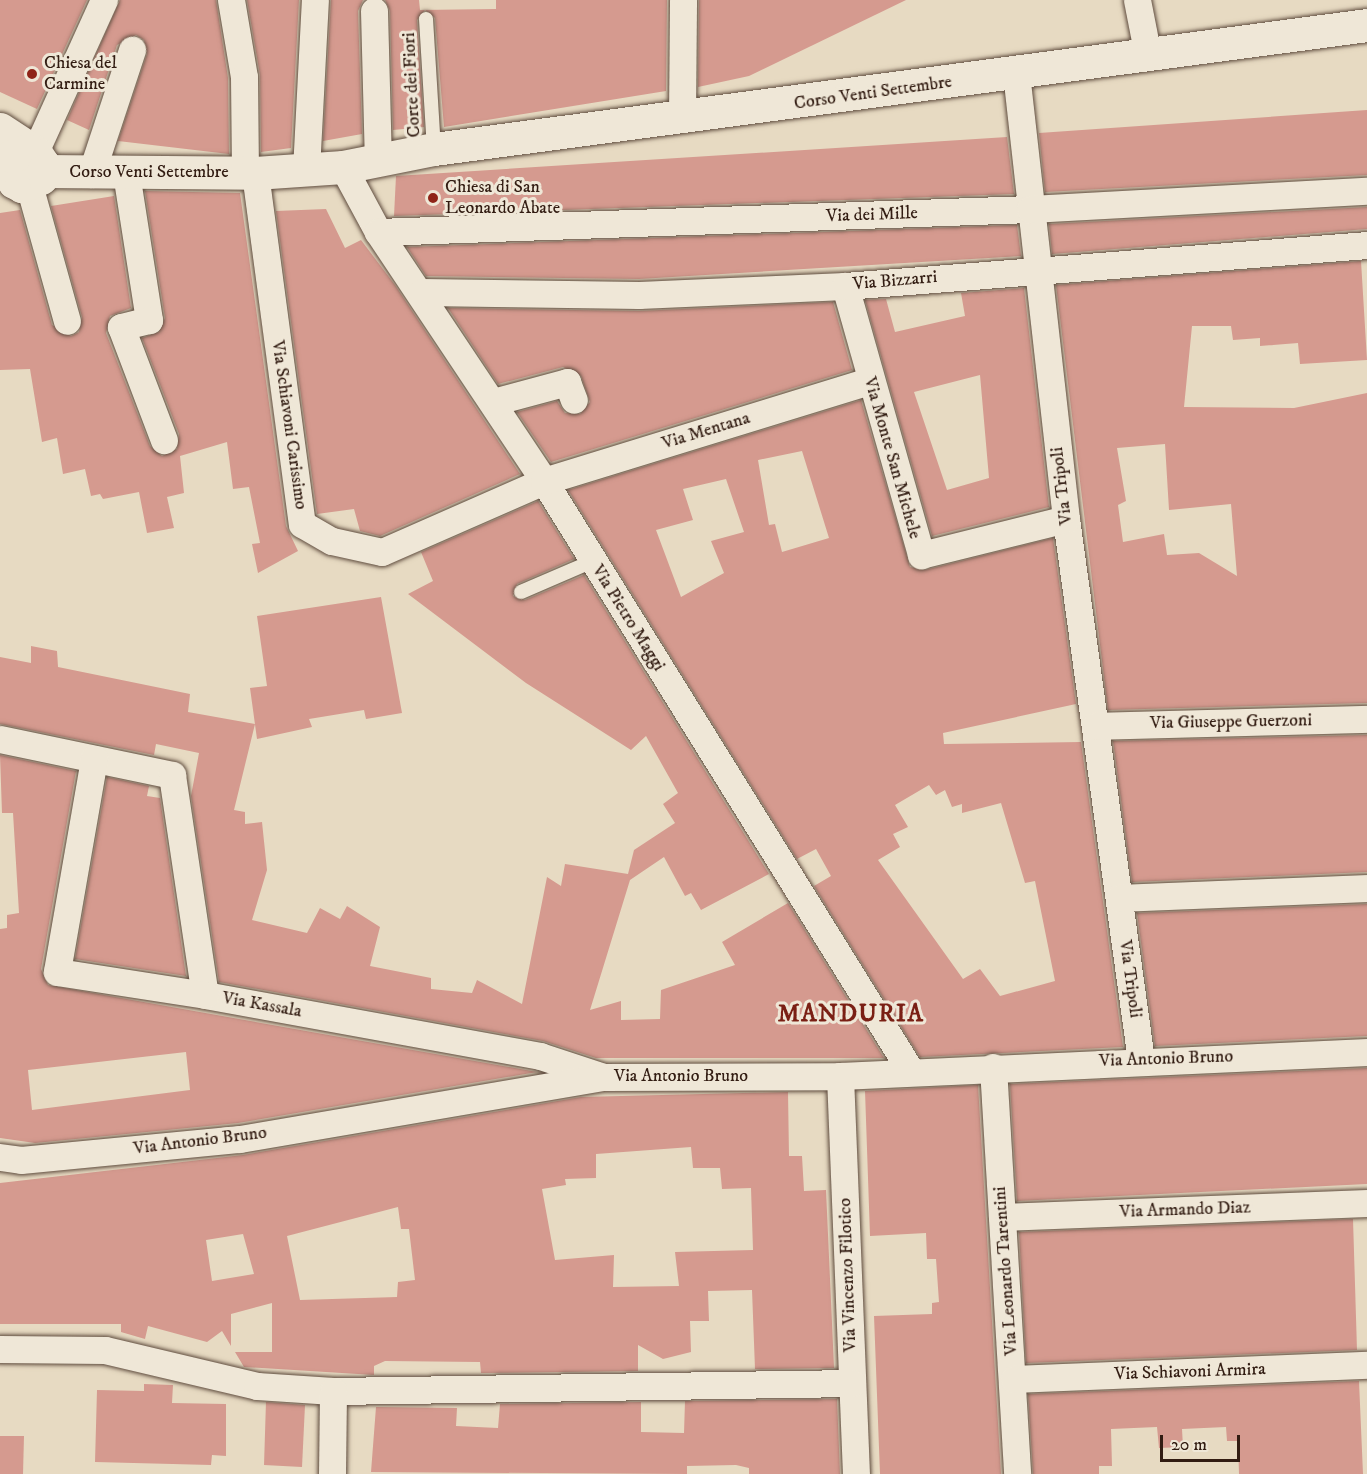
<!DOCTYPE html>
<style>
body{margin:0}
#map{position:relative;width:1367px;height:1474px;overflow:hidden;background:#e7dac2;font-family:"IM FELL DW Pica",serif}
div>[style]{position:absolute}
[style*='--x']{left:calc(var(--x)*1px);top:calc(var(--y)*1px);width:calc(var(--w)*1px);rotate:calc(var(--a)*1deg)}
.building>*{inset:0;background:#d59a8f}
.roads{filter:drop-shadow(0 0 2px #5f4c3e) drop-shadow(0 0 2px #5f4c3e)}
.lane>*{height:14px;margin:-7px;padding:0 7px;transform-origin:7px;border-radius:7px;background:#efe7d7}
.street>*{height:27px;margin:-13.5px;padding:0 13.5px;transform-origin:13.5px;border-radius:13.5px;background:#efe7d7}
.secondary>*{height:33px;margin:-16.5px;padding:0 16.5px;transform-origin:16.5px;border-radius:16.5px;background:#efe7d7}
.dots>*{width:16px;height:16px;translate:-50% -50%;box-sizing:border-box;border:3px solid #efe7d7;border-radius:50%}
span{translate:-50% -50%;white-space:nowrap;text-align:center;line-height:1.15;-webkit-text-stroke:6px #efe7d7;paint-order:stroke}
.poi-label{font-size:18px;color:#321c12}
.left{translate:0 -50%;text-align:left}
.street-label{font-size:18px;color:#321c12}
.district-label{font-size:24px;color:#7a1f14;font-weight:700;letter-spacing:1.5px}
.scale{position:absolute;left:1160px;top:1435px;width:80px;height:27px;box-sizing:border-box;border:3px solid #321c12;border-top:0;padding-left:8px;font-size:18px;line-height:21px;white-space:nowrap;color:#321c12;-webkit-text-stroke:4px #efe7d7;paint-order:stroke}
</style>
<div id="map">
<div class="building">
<i style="clip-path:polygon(0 0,87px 0,37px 109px,0 92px)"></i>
<i style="clip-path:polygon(120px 0,216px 0,228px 78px,229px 154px,118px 141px,147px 54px,144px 40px,136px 35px,117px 45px,89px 130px,67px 120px)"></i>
<i style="clip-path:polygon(247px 0,299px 0,291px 148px,261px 152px,260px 75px)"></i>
<i style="clip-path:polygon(331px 0,363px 0,358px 11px,362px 134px,323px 141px)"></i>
<i style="clip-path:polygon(385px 0,419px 0,420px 10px,496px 9px,496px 0,667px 0,666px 91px,444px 127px,435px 18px,425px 10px,417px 20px,424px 127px,393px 130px,390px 11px)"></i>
<i style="clip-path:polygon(699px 0,906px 0,749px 76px,698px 87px)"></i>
<i style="clip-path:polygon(1367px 110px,1367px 175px,1045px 192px,1039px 133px)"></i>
<i style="clip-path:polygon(1007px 137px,1014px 194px,394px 216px,396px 176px)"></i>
<i style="clip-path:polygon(145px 191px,240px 193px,286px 526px,298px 551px,258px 573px,252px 544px,260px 543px,249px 487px,233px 489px,227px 442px,180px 456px,184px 493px,167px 497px,174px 528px,147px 533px,139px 492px,103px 499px,100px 494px,91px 496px,85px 469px,63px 474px,57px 438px,42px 442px,30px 369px,0 370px,0 213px,20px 210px,52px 325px,71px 336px,79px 332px,82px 317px,51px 206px,114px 196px,131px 308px,110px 316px,106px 333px,150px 446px,162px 456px,177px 449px,179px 434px,142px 338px,159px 332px,165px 318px)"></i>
<i style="clip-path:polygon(1367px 207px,1367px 229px,1052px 254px,1049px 224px)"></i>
<i style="clip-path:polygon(326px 209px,345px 248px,361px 240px,395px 285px,520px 474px,380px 536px,360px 531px,354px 509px,317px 514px,276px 211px)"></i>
<i style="clip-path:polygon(1017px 225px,1021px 256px,639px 279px,426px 276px,407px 247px)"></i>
<i style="clip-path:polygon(evenodd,1361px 261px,1367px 360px,1300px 364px,1298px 343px,1260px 346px,1260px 338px,1233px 340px,1231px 326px,1192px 326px,1184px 407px,1294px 408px,1367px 393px,1367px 703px,1108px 710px,1056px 285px,1361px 261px,1165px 444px,1169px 510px,1231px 504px,1237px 576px,1199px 553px,1167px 555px,1164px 534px,1123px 542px,1118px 505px,1126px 501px,1117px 448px,1165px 444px)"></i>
<i style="clip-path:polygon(evenodd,1024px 288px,1049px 507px,932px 536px,865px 300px,886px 299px,895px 332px,965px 316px,961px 293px,1024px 288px,980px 375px,989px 478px,947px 490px,914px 392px,980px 375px)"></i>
<i style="clip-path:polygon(833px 302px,852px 370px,551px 462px,517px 412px,557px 401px,565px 413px,580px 414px,590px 402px,581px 376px,563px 367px,498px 384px,448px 308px,639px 311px)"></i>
<i style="clip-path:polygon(evenodd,861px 400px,910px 567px,925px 570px,1053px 538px,1076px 704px,943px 733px,944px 744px,1081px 742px,1123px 1047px,920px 1057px,814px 886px,831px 876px,816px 849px,797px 859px,568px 490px,861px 400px,802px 451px,829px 538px,782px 552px,775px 524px,769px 525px,758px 460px,802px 451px,861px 400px,726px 479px,744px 532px,711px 541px,724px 573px,681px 597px,656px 530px,693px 520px,683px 489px,726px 479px,861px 400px,929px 785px,936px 795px,945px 790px,952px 807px,962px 804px,962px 813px,1001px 803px,1025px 883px,1035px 881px,1055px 981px,1000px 996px,980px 969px,963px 979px,878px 860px,900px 847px,893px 834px,908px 827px,895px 805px,929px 785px)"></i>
<i style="clip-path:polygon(538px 501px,574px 559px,517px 584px,513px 596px,525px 600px,584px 575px,769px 874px,701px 910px,691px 893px,685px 896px,664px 857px,630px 880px,590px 1010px,621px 1001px,621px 1020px,660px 1019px,661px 990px,735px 965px,722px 942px,788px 903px,884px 1058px,596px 1058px,543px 1041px,219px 982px,191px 796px,199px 753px,156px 744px,154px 755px,0 724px,0 657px,31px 663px,31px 646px,57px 651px,58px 667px,190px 694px,188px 712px,255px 724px,234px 810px,245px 812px,245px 824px,262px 822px,267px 870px,252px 920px,307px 933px,320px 908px,340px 919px,347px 906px,380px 927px,370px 966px,431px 978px,431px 989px,472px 993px,477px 980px,522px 1004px,547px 877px,561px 886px,565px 864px,628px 874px,634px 850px,675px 823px,663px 804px,678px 793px,646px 736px,631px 750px,526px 683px,408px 594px,433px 581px,421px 552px)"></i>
<i style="clip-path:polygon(381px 597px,402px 713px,366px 719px,364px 710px,309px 719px,312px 727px,257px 739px,250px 688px,267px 686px,257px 616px)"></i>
<i style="clip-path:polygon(1367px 735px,1367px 872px,1132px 882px,1113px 741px)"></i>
<i style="clip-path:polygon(evenodd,0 755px,76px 771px,41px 969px,48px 985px,537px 1072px,238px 1123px,35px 1143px,0 1138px,0 929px,7px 928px,7px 915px,19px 913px,13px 813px,2px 813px,0 755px,186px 1052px,190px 1090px,32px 1110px,28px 1070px,186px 1052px)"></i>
<i style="clip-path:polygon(107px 777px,149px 786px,147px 796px,160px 798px,186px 976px,75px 959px)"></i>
<i style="clip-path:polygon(1367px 904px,1367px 1036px,1155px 1046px,1137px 913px)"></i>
<i style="clip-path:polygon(1367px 1068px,1367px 1184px,1017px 1201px,1010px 1084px)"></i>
<i style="clip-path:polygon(978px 1085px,1001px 1474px,880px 1474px,874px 1316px,932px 1314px,932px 1303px,939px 1302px,936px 1259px,927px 1259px,926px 1233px,870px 1236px,865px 1091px)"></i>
<i style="clip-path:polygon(evenodd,788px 1092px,789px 1156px,802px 1156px,804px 1191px,826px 1190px,834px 1368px,755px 1369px,752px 1290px,708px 1291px,709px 1321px,690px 1321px,691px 1352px,663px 1359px,638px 1345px,638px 1371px,481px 1373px,480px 1362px,385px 1361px,374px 1366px,374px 1375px,244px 1367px,235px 1352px,272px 1352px,272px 1303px,231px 1314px,231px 1346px,222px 1331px,207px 1342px,148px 1326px,145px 1339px,121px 1332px,121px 1324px,0 1324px,0 1183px,243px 1155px,581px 1097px,788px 1092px,691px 1147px,693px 1168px,720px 1168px,722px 1189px,751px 1188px,753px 1250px,675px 1252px,679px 1286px,613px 1287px,614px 1255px,555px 1260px,542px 1189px,566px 1185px,565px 1179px,596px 1178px,596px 1154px,691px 1147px,788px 1092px,398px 1207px,401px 1229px,409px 1229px,415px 1280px,398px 1282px,397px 1297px,300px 1300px,287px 1236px,398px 1207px,788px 1092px,243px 1234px,254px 1274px,212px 1281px,206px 1240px,243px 1234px)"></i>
<i style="clip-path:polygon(1353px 1219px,1357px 1350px,1026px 1363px,1019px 1232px)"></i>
<i style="clip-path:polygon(1359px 1381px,1363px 1474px,1239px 1474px,1238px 1441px,1227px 1441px,1226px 1427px,1182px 1429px,1183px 1447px,1159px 1448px,1157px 1427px,1111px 1429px,1112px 1466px,1099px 1466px,1099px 1474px,1033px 1474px,1028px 1394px)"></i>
<i style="clip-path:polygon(144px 1384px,173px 1385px,172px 1403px,226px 1404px,226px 1456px,212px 1455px,211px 1465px,95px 1462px,97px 1390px,144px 1391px)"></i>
<i style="clip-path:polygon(837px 1399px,840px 1474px,749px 1474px,749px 1468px,736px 1465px,687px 1466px,687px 1474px,371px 1472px,376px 1407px,457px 1408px,456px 1426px,498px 1428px,500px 1404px,641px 1402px,641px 1432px,684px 1433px,685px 1401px)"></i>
<i style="clip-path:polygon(266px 1402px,305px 1405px,302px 1467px,264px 1465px)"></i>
<i style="clip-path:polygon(0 1436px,24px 1436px,23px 1474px,0 1474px)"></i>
</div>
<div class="roads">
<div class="lane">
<i style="--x:426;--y:19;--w:130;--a:86.5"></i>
<i style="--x:521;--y:592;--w:78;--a:-23.3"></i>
</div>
<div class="street">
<i style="--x:231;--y:0;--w:78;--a:80.4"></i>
<i style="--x:244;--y:77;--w:96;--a:89.4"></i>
<i style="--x:1137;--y:0;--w:57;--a:78.9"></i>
<i style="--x:374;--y:11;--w:148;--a:88.5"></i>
<i style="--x:1016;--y:73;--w:449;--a:83.6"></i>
<i style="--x:1066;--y:519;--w:546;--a:82.11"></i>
<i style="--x:682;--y:118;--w:118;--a:-89.5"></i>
<i style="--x:35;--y:152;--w:167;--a:-65.6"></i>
<i style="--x:343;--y:167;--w:74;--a:61.7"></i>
<i style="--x:378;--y:232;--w:299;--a:56.3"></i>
<i style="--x:544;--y:481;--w:693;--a:58.14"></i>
<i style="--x:306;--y:170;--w:170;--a:-87"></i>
<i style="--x:126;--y:173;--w:149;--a:81.1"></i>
<i style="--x:149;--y:320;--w:29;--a:166"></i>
<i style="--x:121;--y:327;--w:121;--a:69.2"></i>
<i style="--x:255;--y:173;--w:354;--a:82.4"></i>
<i style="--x:302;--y:524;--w:34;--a:30"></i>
<i style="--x:332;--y:541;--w:51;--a:12.4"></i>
<i style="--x:382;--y:552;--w:177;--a:-23.7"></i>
<i style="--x:544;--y:481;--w:340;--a:-17.1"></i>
<i style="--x:91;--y:174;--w:131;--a:-71.7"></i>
<i style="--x:29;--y:185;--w:141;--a:74.4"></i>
<i style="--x:378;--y:232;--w:652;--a:-2.02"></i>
<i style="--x:1030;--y:209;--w:337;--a:-3.1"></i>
<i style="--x:845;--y:286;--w:280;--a:74.2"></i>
<i style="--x:921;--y:555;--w:149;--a:-13.9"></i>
<i style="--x:422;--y:292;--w:217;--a:0.8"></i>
<i style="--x:639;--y:295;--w:206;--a:-2.5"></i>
<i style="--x:845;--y:286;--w:524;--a:-4.49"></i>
<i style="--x:493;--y:402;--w:77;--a:-15.1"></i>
<i style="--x:567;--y:382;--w:19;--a:69"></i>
<i style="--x:1095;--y:726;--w:272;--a:-1.5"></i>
<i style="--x:0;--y:739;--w:176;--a:11.8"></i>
<i style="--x:172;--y:775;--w:222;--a:81.5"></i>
<i style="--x:205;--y:995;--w:341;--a:10.3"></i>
<i style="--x:540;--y:1056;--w:64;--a:18.2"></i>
<i style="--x:94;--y:759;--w:216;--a:99.9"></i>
<i style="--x:57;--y:972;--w:150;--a:8.8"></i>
<i style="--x:1119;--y:898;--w:248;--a:-2.3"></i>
<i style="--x:993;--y:1067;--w:408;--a:86.6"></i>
<i style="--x:840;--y:1076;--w:398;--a:87.7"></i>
<i style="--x:0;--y:1157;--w:21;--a:8"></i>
<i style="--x:21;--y:1160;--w:220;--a:-5.5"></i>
<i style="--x:240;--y:1139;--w:368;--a:-9.7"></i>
<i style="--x:603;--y:1077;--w:237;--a:-0.2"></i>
<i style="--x:840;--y:1076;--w:528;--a:-2.61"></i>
<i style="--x:1002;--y:1217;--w:365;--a:-2.2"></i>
<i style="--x:0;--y:1349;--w:105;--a:0.5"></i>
<i style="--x:105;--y:1350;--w:156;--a:13.3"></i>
<i style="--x:257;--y:1386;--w:76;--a:3.8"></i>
<i style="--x:333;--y:1391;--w:519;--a:-0.88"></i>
<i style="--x:1014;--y:1379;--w:353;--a:-2.3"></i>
<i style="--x:332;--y:1474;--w:83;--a:-89.3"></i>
</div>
<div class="secondary">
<i style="--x:0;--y:129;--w:42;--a:33.3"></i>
<i style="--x:35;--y:152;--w:14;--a:56"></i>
<i style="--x:43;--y:164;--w:14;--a:98"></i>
<i style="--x:41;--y:178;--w:21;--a:157"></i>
<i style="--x:22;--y:186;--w:9;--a:-153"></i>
<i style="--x:14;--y:182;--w:18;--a:-109"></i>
<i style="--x:8;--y:165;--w:9;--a:-72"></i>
<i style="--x:11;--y:156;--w:18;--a:-19"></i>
<i style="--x:43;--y:171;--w:212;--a:0.5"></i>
<i style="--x:255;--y:173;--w:88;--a:-3.9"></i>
<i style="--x:343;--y:167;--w:93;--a:-11.2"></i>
<i style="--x:434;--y:149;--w:941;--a:-7.57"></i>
</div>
</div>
<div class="dots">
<i style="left:32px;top:74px;background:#8f2418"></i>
<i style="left:433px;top:198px;background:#8f2418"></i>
</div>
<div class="poi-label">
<span class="left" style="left:44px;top:74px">Chiesa del<br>Carmine</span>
<span class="left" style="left:445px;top:198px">Chiesa di San<br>Leonardo Abate</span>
</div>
<div class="street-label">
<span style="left:412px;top:85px;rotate:-93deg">Corte dei Fiori</span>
<span style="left:873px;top:93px;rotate:-8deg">Corso Venti Settembre</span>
<span style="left:149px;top:172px">Corso Venti Settembre</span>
<span style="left:872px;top:215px;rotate:-2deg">Via dei Mille</span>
<span style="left:895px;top:281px;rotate:-5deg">Via Bizzarri</span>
<span style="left:289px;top:425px;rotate:82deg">Via Schiavoni Carissimo</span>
<span style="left:706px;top:431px;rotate:-17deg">Via Mentana</span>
<span style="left:892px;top:458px;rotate:74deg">Via Monte San Michele</span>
<span style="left:1062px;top:486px;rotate:-97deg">Via Tripoli</span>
<span style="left:628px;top:618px;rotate:58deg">Via Pietro Maggi</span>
<span style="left:1231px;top:722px;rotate:-1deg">Via Giuseppe Guerzoni</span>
<span style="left:1130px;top:979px;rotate:82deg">Via Tripoli</span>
<span style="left:262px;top:1005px;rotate:10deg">Via Kassala</span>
<span style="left:1166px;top:1059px;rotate:-2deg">Via Antonio Bruno</span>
<span style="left:681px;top:1076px">Via Antonio Bruno</span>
<span style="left:200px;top:1141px;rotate:-7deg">Via Antonio Bruno</span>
<span style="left:1185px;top:1210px;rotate:-2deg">Via Armando Diaz</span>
<span style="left:1006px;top:1271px;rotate:-94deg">Via Leonardo Tarentini</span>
<span style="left:848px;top:1275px;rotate:-92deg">Via Vincenzo Filotico</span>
<span style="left:1190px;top:1372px;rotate:-2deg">Via Schiavoni Armira</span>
</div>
<div class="district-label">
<span style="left:851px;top:1015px">MANDURIA</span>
</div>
<div class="scale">20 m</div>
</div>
